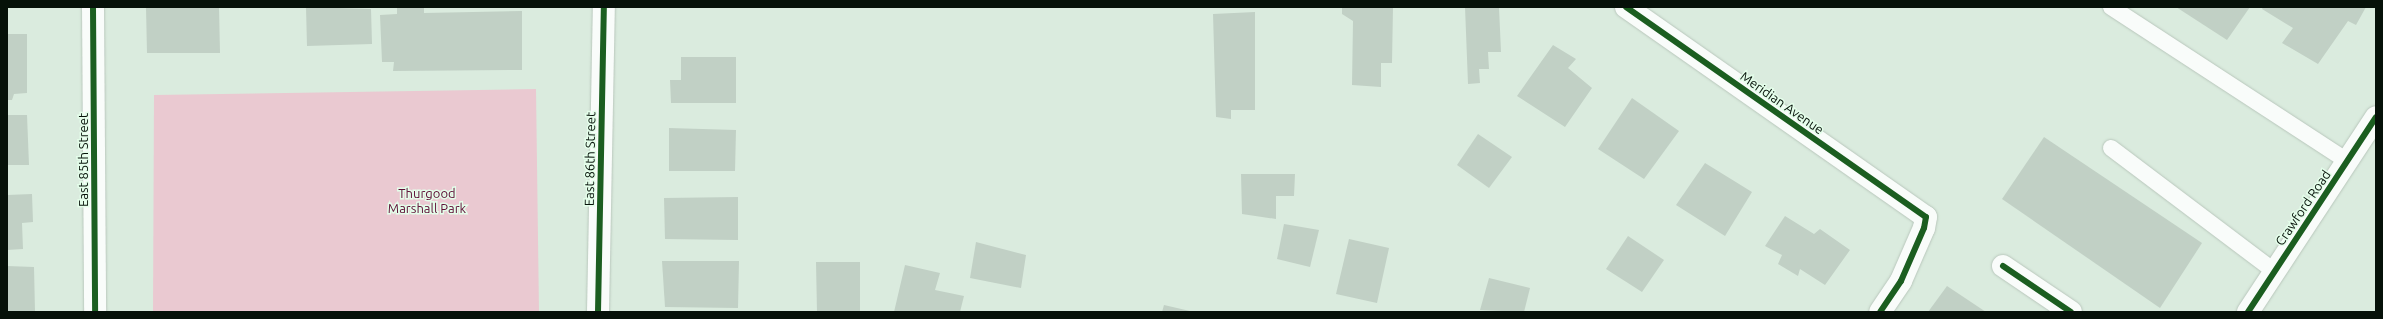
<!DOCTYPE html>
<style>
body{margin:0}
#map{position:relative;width:2383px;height:319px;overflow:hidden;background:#daebde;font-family:Ubuntu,sans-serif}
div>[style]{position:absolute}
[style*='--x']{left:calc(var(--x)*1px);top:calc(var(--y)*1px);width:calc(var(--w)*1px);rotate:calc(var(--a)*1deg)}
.green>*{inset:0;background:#eac9d1}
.building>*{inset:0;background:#c1d0c5}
.roads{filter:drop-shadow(0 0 1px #b9c7bc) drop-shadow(0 0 1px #b9c7bc)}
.service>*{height:16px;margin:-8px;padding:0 8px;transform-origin:8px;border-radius:8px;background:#f9fcfa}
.minor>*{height:22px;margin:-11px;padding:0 11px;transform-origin:11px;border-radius:11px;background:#f9fcfa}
.cycleway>*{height:6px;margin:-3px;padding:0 3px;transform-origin:3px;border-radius:3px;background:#1b5e20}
span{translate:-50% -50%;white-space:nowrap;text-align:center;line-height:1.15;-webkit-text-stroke:3px #e4feea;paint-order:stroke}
.street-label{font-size:13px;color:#061109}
.park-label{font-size:13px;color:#5e0d35}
.frame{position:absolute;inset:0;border:8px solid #061109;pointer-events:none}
</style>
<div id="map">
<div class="green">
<i style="clip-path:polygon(536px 89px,539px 312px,153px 312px,154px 95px)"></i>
</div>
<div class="building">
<i style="clip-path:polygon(146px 7px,219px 7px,220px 53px,147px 53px)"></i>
<i style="clip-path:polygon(306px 7px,371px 9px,372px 44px,307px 46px)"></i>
<i style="clip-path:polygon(424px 7px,424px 13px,522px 11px,522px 70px,393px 71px,394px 62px,382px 62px,380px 15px,397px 14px,397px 8px)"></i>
<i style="clip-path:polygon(1342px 7px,1393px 7px,1392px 63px,1381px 63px,1381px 87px,1352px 85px,1353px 21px,1342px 14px)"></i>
<i style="clip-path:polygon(1465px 7px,1499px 7px,1501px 52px,1488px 52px,1489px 69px,1479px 69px,1480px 83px,1468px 84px)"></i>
<i style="clip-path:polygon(2176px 7px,2250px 7px,2227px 40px)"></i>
<i style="clip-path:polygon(2263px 7px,2366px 7px,2356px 25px,2348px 21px,2318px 64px,2282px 43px,2293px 28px,2262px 9px)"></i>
<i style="clip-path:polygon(1255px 12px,1255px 110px,1231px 110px,1231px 119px,1216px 117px,1213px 14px)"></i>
<i style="clip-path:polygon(7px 34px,27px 34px,27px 93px,14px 94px,12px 100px,7px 100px)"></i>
<i style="clip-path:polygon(1553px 45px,1576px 59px,1568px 68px,1592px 88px,1565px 127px,1517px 96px)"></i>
<i style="clip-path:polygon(681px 57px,736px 57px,736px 103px,671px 103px,670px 80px,681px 80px)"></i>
<i style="clip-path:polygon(1632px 98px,1679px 131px,1644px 179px,1598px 149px)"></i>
<i style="clip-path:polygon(7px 115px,27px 115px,29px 165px,7px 165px)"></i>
<i style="clip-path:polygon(669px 128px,736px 130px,735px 171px,669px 171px)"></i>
<i style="clip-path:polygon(1478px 134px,1512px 157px,1489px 188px,1457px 165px)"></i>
<i style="clip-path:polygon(2044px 137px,2202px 243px,2160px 308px,2002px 199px)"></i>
<i style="clip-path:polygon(1705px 163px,1752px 192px,1725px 236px,1676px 205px)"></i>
<i style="clip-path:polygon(1241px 174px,1295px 174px,1294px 196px,1276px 196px,1276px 219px,1242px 214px)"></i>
<i style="clip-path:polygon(32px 194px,33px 222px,22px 223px,23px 249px,7px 250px,7px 195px)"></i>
<i style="clip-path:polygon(738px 197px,738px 240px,665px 239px,664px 198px)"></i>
<i style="clip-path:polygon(1785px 216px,1814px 234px,1820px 229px,1850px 250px,1825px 285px,1800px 269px,1798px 276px,1778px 264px,1782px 255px,1765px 246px)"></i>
<i style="clip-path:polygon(1284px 224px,1319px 230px,1310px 267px,1277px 259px)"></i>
<i style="clip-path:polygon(1628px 236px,1664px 260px,1642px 292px,1606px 269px)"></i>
<i style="clip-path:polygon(1349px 239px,1389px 248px,1377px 303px,1336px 294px)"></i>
<i style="clip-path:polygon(976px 242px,1026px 255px,1021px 288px,970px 278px)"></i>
<i style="clip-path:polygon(662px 261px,739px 261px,738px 308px,665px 307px)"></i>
<i style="clip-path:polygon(816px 262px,860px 262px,860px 312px,817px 312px)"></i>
<i style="clip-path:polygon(905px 265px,940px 273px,935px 290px,964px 296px,960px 312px,894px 312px)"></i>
<i style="clip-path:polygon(7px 266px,34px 267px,35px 312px,7px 312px)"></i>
<i style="clip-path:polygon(1489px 278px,1530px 288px,1524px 312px,1480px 310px)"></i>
<i style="clip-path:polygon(1947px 286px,1986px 312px,1928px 312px)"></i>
<i style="clip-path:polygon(1164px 305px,1190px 311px,1190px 312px,1162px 312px)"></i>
</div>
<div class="roads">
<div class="service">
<i style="--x:2111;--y:7;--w:282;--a:33.1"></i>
<i style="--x:2111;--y:148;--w:204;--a:37"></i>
</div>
<div class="minor">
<i style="--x:93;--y:7;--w:305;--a:89.6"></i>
<i style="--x:1626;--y:7;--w:366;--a:35"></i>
<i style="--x:1926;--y:217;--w:11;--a:100"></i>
<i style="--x:1924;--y:228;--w:58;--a:113.5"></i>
<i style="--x:1901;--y:281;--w:37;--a:124"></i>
<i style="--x:2003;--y:266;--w:82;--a:34.1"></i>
<i style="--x:598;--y:312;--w:305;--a:-88.9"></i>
<i style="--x:2248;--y:312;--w:233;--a:-56.7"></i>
</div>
</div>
<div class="cycleway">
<i style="--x:93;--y:7;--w:305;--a:89.6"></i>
<i style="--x:1626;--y:7;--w:366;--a:35"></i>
<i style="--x:1926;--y:217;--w:11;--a:100"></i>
<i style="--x:1924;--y:228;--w:58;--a:113.5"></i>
<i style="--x:1901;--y:281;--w:37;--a:124"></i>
<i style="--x:2003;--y:266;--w:82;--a:34.1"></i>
<i style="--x:598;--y:312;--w:305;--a:-88.9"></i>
<i style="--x:2248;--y:312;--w:233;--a:-56.7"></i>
</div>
<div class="street-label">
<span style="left:1782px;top:103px;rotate:35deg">Meridian Avenue</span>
<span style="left:590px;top:159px;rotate:-89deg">East 86th Street</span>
<span style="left:83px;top:160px;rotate:-90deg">East 85th Street</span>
<span style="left:2303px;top:208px;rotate:-56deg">Crawford Road</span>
</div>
<div class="park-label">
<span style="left:427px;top:201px">Thurgood<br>Marshall Park</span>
</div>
<div class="frame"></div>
</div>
